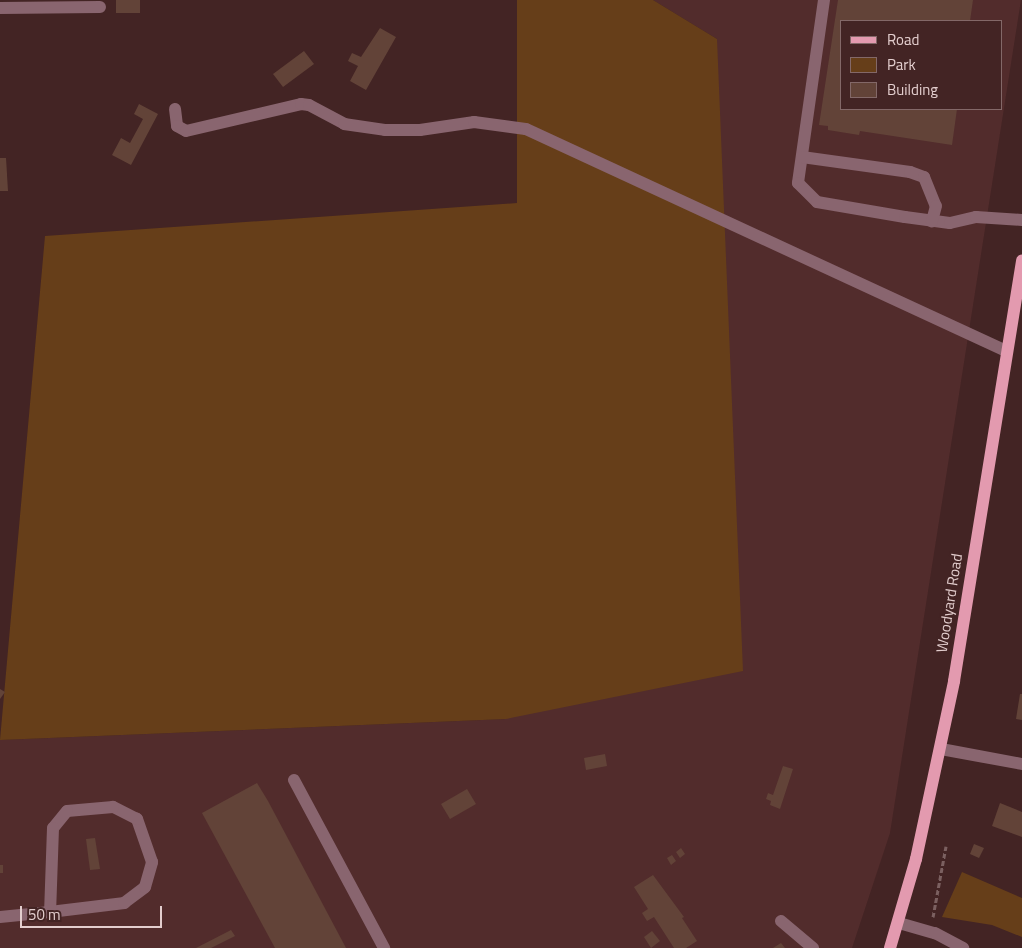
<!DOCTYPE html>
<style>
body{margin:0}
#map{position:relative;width:1022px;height:948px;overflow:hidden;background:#432424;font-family:"Titillium Web",sans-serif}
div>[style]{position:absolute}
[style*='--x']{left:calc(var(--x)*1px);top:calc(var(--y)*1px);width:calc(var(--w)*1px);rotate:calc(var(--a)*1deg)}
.built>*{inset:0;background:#522c2c}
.green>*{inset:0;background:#663e19}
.building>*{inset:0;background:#624338}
.path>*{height:3px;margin-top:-1.5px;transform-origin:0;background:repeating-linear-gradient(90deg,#7b6060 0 5px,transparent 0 7.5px)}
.minor>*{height:12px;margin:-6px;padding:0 6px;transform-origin:6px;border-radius:6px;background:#89656f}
.major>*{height:12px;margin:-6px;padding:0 6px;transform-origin:6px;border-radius:6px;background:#e39aaf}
span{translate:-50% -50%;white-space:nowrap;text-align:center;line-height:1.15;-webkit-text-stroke:4.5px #432424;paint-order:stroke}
.street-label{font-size:15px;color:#e3cece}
.legend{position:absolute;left:840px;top:20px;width:162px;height:90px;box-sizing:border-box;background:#432424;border:1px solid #836868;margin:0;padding:6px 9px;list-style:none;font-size:15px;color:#e3cece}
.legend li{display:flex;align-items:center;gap:10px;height:25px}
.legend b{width:25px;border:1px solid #836868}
.scale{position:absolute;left:20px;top:906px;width:142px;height:22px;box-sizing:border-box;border:2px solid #e3cece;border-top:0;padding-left:6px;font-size:15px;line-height:18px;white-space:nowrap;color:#e3cece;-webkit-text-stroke:4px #432424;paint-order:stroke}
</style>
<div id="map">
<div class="built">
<i style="clip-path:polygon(evenodd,653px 0,1021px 0,890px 833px,852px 948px,0 948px,0 740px,506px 719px,717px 39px,653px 0,841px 21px,1001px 21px,1001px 109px,841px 109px,841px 21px)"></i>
</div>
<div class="green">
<i style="clip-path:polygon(517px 0,653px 0,717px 39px,743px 671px,506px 719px,0 740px,45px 236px,517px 203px)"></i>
<i style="clip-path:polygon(962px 872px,1022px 898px,1022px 937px,992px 925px,942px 917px)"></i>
</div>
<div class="building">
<i style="clip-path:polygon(116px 0,140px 0,140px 13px,116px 13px)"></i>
<i style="clip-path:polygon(838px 0,973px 0,970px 21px,841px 21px,841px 109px,957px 109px,952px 145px,860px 131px,859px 135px,828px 130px,828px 126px,819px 125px)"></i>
<i style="clip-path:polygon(380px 28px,396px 37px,366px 90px,350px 81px,358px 66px,348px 61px,352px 53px,361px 57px)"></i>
<i style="clip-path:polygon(304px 51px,314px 64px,283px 87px,273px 74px)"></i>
<i style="clip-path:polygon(139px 104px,158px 114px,131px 165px,112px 155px,121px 138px,130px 143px,143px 119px,134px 114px)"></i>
<i style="clip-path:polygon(0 158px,6px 158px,8px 191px,0 191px)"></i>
<i style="clip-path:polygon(0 689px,5px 692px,0 699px)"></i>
<i style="clip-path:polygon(1020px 694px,1022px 694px,1022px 720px,1016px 719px)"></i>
<i style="clip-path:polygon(605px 754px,607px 766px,586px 770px,584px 758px)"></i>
<i style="clip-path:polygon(783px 766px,793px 769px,780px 809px,770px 805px,771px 801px,766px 799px,768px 793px,773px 795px)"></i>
<i style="clip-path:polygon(257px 783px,268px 801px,346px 948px,275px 948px,202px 813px)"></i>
<i style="clip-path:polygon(467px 789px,476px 804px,450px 819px,441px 804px)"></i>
<i style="clip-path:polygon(1000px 803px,1022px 812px,1022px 837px,992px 826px)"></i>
<i style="clip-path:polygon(95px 838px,100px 869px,90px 870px,86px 839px)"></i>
<i style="clip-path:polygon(974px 844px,984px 848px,979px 858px,970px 854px)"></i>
<i style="clip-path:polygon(681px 848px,685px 854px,680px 858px,676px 852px)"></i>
<i style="clip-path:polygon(672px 855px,676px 861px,671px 865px,667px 858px)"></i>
<i style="clip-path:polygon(0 865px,3px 865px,3px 873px,0 873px)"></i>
<i style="clip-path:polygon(653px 875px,684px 917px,682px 918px,697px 941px,686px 948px,674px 948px,654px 917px,647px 921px,642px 913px,648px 909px,634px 887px)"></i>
<i style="clip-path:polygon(231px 930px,235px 936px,211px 948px,196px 948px)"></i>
<i style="clip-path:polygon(652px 931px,660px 941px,651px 948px,644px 937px)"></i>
<i style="clip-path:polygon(781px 943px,785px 948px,773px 948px)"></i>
</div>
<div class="path">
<i style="--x:933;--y:917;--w:72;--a:-79.6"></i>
</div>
<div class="minor">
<i style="--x:824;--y:0;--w:185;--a:98.1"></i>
<i style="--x:798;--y:183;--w:27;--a:45"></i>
<i style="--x:817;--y:202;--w:89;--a:9.7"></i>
<i style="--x:905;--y:217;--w:45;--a:7.6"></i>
<i style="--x:950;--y:223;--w:27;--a:-13"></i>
<i style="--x:976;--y:217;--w:46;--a:3.7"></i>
<i style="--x:0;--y:8;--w:100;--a:-0.6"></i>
<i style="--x:175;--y:109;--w:17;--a:83"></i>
<i style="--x:177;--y:126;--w:10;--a:29"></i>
<i style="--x:186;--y:131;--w:118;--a:-13.2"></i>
<i style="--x:301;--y:104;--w:8;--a:7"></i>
<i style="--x:309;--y:105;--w:40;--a:28"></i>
<i style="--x:344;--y:124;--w:41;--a:8.3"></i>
<i style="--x:385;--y:130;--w:35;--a:0"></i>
<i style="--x:420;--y:130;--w:55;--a:-8.4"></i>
<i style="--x:474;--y:122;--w:52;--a:7.7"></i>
<i style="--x:526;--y:129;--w:529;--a:24.82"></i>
<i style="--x:802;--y:157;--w:109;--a:7.9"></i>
<i style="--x:910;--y:172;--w:15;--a:20"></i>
<i style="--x:924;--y:177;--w:31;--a:68"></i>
<i style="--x:936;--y:206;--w:16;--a:105"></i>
<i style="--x:941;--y:749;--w:82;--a:10.5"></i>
<i style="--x:294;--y:780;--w:191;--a:61.8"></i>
<i style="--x:0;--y:917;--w:50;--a:-5.7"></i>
<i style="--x:50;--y:912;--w:75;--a:-6.9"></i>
<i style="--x:124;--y:903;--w:26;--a:-37"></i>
<i style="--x:145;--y:887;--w:26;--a:-74"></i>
<i style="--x:152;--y:862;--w:46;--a:-109.2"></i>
<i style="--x:137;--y:819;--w:27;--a:-153"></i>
<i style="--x:113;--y:807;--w:46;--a:175"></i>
<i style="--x:67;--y:811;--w:22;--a:129"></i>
<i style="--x:53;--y:828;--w:84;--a:92"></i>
<i style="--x:781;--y:921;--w:42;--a:40.2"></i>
<i style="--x:899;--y:923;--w:37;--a:16"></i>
<i style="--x:935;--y:933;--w:32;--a:28"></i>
</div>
<div class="major">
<i style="--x:890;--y:948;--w:93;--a:-73.7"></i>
<i style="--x:916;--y:859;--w:182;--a:-77.9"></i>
<i style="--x:954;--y:681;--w:426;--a:-80.8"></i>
</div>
<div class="street-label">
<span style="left:949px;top:603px;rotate:-81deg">Woodyard Road</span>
</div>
<ul class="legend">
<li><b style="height:6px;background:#e39aaf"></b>Road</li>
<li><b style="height:14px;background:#663e19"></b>Park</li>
<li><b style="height:14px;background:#624338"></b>Building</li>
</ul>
<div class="scale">50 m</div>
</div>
